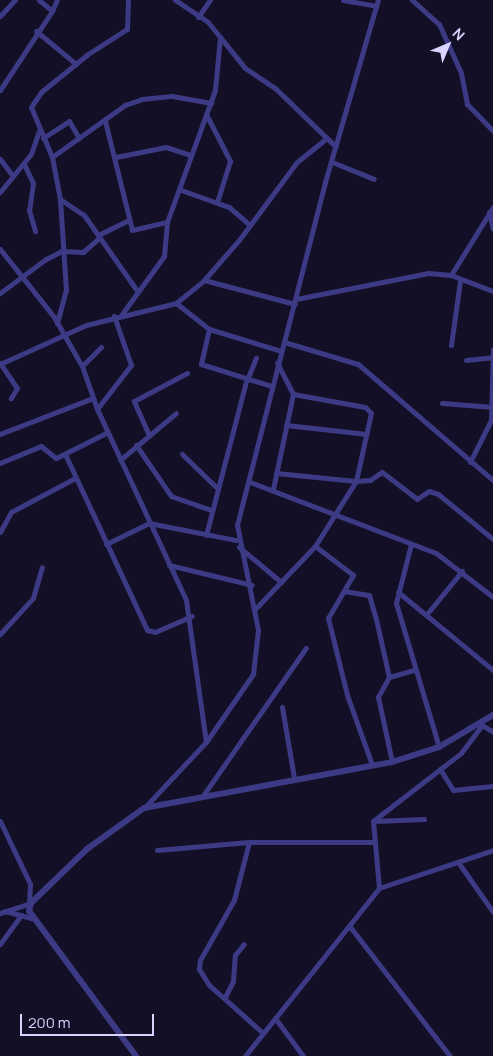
<!DOCTYPE html>
<style>
body{margin:0}
#map{position:relative;width:493px;height:1056px;overflow:hidden;background:#130f26;font-family:Manrope,sans-serif}
div>[style]{position:absolute}
[style*='--x']{left:calc(var(--x)*1px);top:calc(var(--y)*1px);width:calc(var(--w)*1px);rotate:calc(var(--a)*1deg)}
.minor>*{height:5px;margin:-2.5px;padding:0 2.5px;transform-origin:2.5px;border-radius:2.5px;background:#3d3a85}
.tertiary>*{height:6px;margin:-3px;padding:0 3px;transform-origin:3px;border-radius:3px;background:#3d3a85}
span{translate:-50% -50%;white-space:nowrap;text-align:center;line-height:1.15;-webkit-text-stroke:4px #130f26;paint-order:stroke}
.north{position:absolute;left:423px;top:20px;width:50px;height:50px;-webkit-text-stroke:4px #130f26;paint-order:stroke;rotate:45deg;font-size:14px;font-weight:700;line-height:20px;text-align:center;color:#d9d4ff}
.north::after{content:'';display:block;margin:auto;width:18px;height:22px;background:#d9d4ff;clip-path:polygon(50% 0,100% 100%,50% 72%,0 100%)}
.scale{position:absolute;left:20px;top:1014px;width:134px;height:22px;box-sizing:border-box;border:2px solid #d9d4ff;border-top:0;padding-left:6px;font-size:15px;line-height:18px;white-space:nowrap;color:#d9d4ff;-webkit-text-stroke:4px #130f26;paint-order:stroke}
</style>
<div id="map">
<div class="minor">
<i style="--x:39;--y:0;--w:17;--a:40"></i>
<i style="--x:52;--y:11;--w:12;--a:-66"></i>
<i style="--x:343;--y:0;--w:34;--a:10"></i>
<i style="--x:412;--y:0;--w:36;--a:42"></i>
<i style="--x:439;--y:24;--w:54;--a:65.8"></i>
<i style="--x:461;--y:73;--w:32;--a:79"></i>
<i style="--x:467;--y:104;--w:37;--a:46"></i>
<i style="--x:0;--y:16;--w:22;--a:-47"></i>
<i style="--x:198;--y:17;--w:21;--a:-55"></i>
<i style="--x:36;--y:31;--w:52;--a:39.5"></i>
<i style="--x:220;--y:37;--w:40;--a:51"></i>
<i style="--x:245;--y:68;--w:37;--a:34"></i>
<i style="--x:276;--y:89;--w:83;--a:44"></i>
<i style="--x:0;--y:90;--w:95;--a:-56.6"></i>
<i style="--x:206;--y:114;--w:53;--a:62.9"></i>
<i style="--x:230;--y:161;--w:43;--a:107.6"></i>
<i style="--x:105;--y:121;--w:112;--a:76.1"></i>
<i style="--x:132;--y:230;--w:36;--a:-13"></i>
<i style="--x:43;--y:138;--w:31;--a:-33"></i>
<i style="--x:69;--y:121;--w:20;--a:60"></i>
<i style="--x:52;--y:157;--w:90;--a:-35.5"></i>
<i style="--x:125;--y:105;--w:18;--a:-19"></i>
<i style="--x:142;--y:99;--w:30;--a:-6"></i>
<i style="--x:172;--y:96;--w:40;--a:10"></i>
<i style="--x:116;--y:157;--w:51;--a:-11.3"></i>
<i style="--x:166;--y:147;--w:26;--a:18"></i>
<i style="--x:0;--y:159;--w:21;--a:53"></i>
<i style="--x:332;--y:162;--w:45;--a:22"></i>
<i style="--x:24;--y:164;--w:21;--a:65"></i>
<i style="--x:33;--y:183;--w:27;--a:98"></i>
<i style="--x:29;--y:210;--w:22;--a:74"></i>
<i style="--x:181;--y:190;--w:51;--a:19.5"></i>
<i style="--x:229;--y:207;--w:28;--a:41"></i>
<i style="--x:0;--y:192;--w:49;--a:-50.8"></i>
<i style="--x:31;--y:154;--w:24;--a:-71"></i>
<i style="--x:60;--y:199;--w:29;--a:34"></i>
<i style="--x:84;--y:215;--w:94;--a:55"></i>
<i style="--x:489;--y:212;--w:17;--a:77"></i>
<i style="--x:98;--y:235;--w:32;--a:-26"></i>
<i style="--x:0;--y:249;--w:87;--a:51.5"></i>
<i style="--x:54;--y:317;--w:56;--a:60.3"></i>
<i style="--x:82;--y:366;--w:46;--a:70.8"></i>
<i style="--x:97;--y:409;--w:211;--a:65"></i>
<i style="--x:186;--y:600;--w:143;--a:82"></i>
<i style="--x:451;--y:275;--w:80;--a:-58.3"></i>
<i style="--x:204;--y:280;--w:94;--a:14.8"></i>
<i style="--x:0;--y:293;--w:57;--a:-36.5"></i>
<i style="--x:46;--y:259;--w:18;--a:-27"></i>
<i style="--x:62;--y:251;--w:21;--a:3"></i>
<i style="--x:83;--y:252;--w:21;--a:-41"></i>
<i style="--x:296;--y:299;--w:135;--a:-11.1"></i>
<i style="--x:428;--y:273;--w:23;--a:5"></i>
<i style="--x:451;--y:275;--w:45;--a:20.9"></i>
<i style="--x:176;--y:303;--w:42;--a:38.2"></i>
<i style="--x:209;--y:329;--w:75;--a:17"></i>
<i style="--x:122;--y:314;--w:72;--a:-54.1"></i>
<i style="--x:164;--y:256;--w:34;--a:-85"></i>
<i style="--x:167;--y:222;--w:140;--a:-70"></i>
<i style="--x:215;--y:90;--w:53;--a:-84.6"></i>
<i style="--x:220;--y:37;--w:19;--a:-129"></i>
<i style="--x:208;--y:22;--w:40;--a:-146"></i>
<i style="--x:57;--y:323;--w:34;--a:-75"></i>
<i style="--x:66;--y:290;--w:91;--a:-93.8"></i>
<i style="--x:60;--y:199;--w:43;--a:-100.8"></i>
<i style="--x:52;--y:157;--w:54;--a:-112.8"></i>
<i style="--x:31;--y:107;--w:18;--a:-56"></i>
<i style="--x:41;--y:92;--w:60;--a:-39"></i>
<i style="--x:88;--y:54;--w:46;--a:-32.7"></i>
<i style="--x:127;--y:29;--w:29;--a:-88"></i>
<i style="--x:209;--y:329;--w:36;--a:103"></i>
<i style="--x:201;--y:364;--w:73;--a:17.4"></i>
<i style="--x:284;--y:342;--w:77;--a:16.6"></i>
<i style="--x:358;--y:364;--w:178;--a:40.7"></i>
<i style="--x:451;--y:345;--w:65;--a:-82"></i>
<i style="--x:466;--y:360;--w:27;--a:-6"></i>
<i style="--x:0;--y:363;--w:30;--a:56"></i>
<i style="--x:17;--y:388;--w:12;--a:121"></i>
<i style="--x:0;--y:364;--w:94;--a:-24.4"></i>
<i style="--x:86;--y:325;--w:93;--a:-13.7"></i>
<i style="--x:176;--y:303;--w:36;--a:-39"></i>
<i style="--x:204;--y:280;--w:53;--a:-48.8"></i>
<i style="--x:239;--y:240;--w:97;--a:-53.4"></i>
<i style="--x:297;--y:162;--w:35;--a:-39"></i>
<i style="--x:82;--y:366;--w:27;--a:-45"></i>
<i style="--x:247;--y:380;--w:24;--a:-68"></i>
<i style="--x:442;--y:403;--w:51;--a:4.5"></i>
<i style="--x:97;--y:409;--w:56;--a:-52.3"></i>
<i style="--x:131;--y:365;--w:52;--a:-109.1"></i>
<i style="--x:286;--y:425;--w:81;--a:6.4"></i>
<i style="--x:148;--y:433;--w:35;--a:-114"></i>
<i style="--x:134;--y:401;--w:60;--a:-27.8"></i>
<i style="--x:0;--y:434;--w:100;--a:-21.2"></i>
<i style="--x:136;--y:445;--w:62;--a:55.5"></i>
<i style="--x:171;--y:496;--w:42;--a:19.3"></i>
<i style="--x:65;--y:454;--w:194;--a:65"></i>
<i style="--x:147;--y:630;--w:8;--a:14"></i>
<i style="--x:155;--y:632;--w:40;--a:-23.4"></i>
<i style="--x:182;--y:454;--w:47;--a:44.1"></i>
<i style="--x:120;--y:460;--w:73;--a:-40"></i>
<i style="--x:470;--y:462;--w:47;--a:-63.4"></i>
<i style="--x:491;--y:420;--w:71;--a:-88.4"></i>
<i style="--x:0;--y:463;--w:44;--a:-22.5"></i>
<i style="--x:41;--y:446;--w:19;--a:39"></i>
<i style="--x:56;--y:458;--w:58;--a:-26.6"></i>
<i style="--x:276;--y:473;--w:80;--a:5.7"></i>
<i style="--x:356;--y:481;--w:14;--a:-4"></i>
<i style="--x:370;--y:480;--w:14;--a:-34"></i>
<i style="--x:382;--y:472;--w:44;--a:37.6"></i>
<i style="--x:417;--y:499;--w:14;--a:-34"></i>
<i style="--x:429;--y:491;--w:9;--a:18"></i>
<i style="--x:438;--y:494;--w:71;--a:39.3"></i>
<i style="--x:250;--y:482;--w:199;--a:20.9"></i>
<i style="--x:436;--y:553;--w:72;--a:37.7"></i>
<i style="--x:273;--y:489;--w:97;--a:-78.1"></i>
<i style="--x:293;--y:394;--w:35;--a:-117"></i>
<i style="--x:0;--y:532;--w:23;--a:-61"></i>
<i style="--x:11;--y:512;--w:72;--a:-28"></i>
<i style="--x:206;--y:535;--w:159;--a:-75.4"></i>
<i style="--x:106;--y:544;--w:48;--a:-26"></i>
<i style="--x:149;--y:523;--w:89;--a:11.1"></i>
<i style="--x:411;--y:544;--w:61;--a:104.3"></i>
<i style="--x:396;--y:603;--w:150;--a:73.4"></i>
<i style="--x:315;--y:546;--w:48;--a:37.3"></i>
<i style="--x:353;--y:575;--w:50;--a:120.2"></i>
<i style="--x:328;--y:618;--w:79;--a:76.1"></i>
<i style="--x:347;--y:695;--w:74;--a:70.3"></i>
<i style="--x:239;--y:547;--w:55;--a:39.8"></i>
<i style="--x:169;--y:565;--w:85;--a:13.5"></i>
<i style="--x:344;--y:591;--w:25;--a:9"></i>
<i style="--x:369;--y:595;--w:25;--a:74"></i>
<i style="--x:376;--y:619;--w:59;--a:77.4"></i>
<i style="--x:389;--y:677;--w:23;--a:119"></i>
<i style="--x:378;--y:697;--w:66;--a:77.8"></i>
<i style="--x:398;--y:592;--w:123;--a:39.4"></i>
<i style="--x:256;--y:608;--w:86;--a:-46.4"></i>
<i style="--x:315;--y:546;--w:77;--a:-57.8"></i>
<i style="--x:356;--y:481;--w:70;--a:-77.6"></i>
<i style="--x:371;--y:413;--w:8;--a:-135"></i>
<i style="--x:365;--y:407;--w:73;--a:-169.8"></i>
<i style="--x:426;--y:615;--w:57;--a:-50.7"></i>
<i style="--x:0;--y:634;--w:49;--a:-47.5"></i>
<i style="--x:33;--y:598;--w:32;--a:-74"></i>
<i style="--x:389;--y:677;--w:26;--a:-16"></i>
<i style="--x:282;--y:707;--w:72;--a:80.4"></i>
<i style="--x:440;--y:769;--w:25;--a:58"></i>
<i style="--x:453;--y:790;--w:40;--a:-5.7"></i>
<i style="--x:204;--y:794;--w:178;--a:-55.1"></i>
<i style="--x:144;--y:808;--w:91;--a:-46.8"></i>
<i style="--x:206;--y:742;--w:83;--a:-55.3"></i>
<i style="--x:253;--y:674;--w:44;--a:-83.5"></i>
<i style="--x:258;--y:630;--w:107;--a:-101.3"></i>
<i style="--x:237;--y:525;--w:354;--a:-75.6"></i>
<i style="--x:325;--y:182;--w:190;--a:-73.8"></i>
<i style="--x:0;--y:821;--w:70;--a:64.5"></i>
<i style="--x:30;--y:884;--w:20;--a:93"></i>
<i style="--x:374;--y:821;--w:50;--a:-2.3"></i>
<i style="--x:157;--y:850;--w:92;--a:-5"></i>
<i style="--x:458;--y:862;--w:61;--a:55"></i>
<i style="--x:379;--y:888;--w:120;--a:-18.4"></i>
<i style="--x:5;--y:911;--w:30;--a:15"></i>
<i style="--x:0;--y:913;--w:33;--a:-18"></i>
<i style="--x:351;--y:928;--w:162;--a:52.3"></i>
<i style="--x:0;--y:944;--w:36;--a:-54"></i>
<i style="--x:225;--y:997;--w:18;--a:-63"></i>
<i style="--x:233;--y:981;--w:26;--a:-86"></i>
<i style="--x:235;--y:955;--w:14;--a:-51"></i>
<i style="--x:275;--y:1018;--w:47;--a:53.6"></i>
<i style="--x:263;--y:1033;--w:72;--a:-138.4"></i>
<i style="--x:209;--y:985;--w:19;--a:-122"></i>
<i style="--x:199;--y:969;--w:9;--a:-84"></i>
<i style="--x:200;--y:960;--w:69;--a:-60.5"></i>
<i style="--x:234;--y:900;--w:60;--a:-75.5"></i>
<i style="--x:249;--y:842;--w:125;--a:0"></i>
<i style="--x:245;--y:1056;--w:215;--a:-51.4"></i>
<i style="--x:379;--y:888;--w:67;--a:-95.1"></i>
<i style="--x:373;--y:821;--w:111;--a:-37.7"></i>
<i style="--x:461;--y:753;--w:35;--a:-53"></i>
<i style="--x:482;--y:725;--w:13;--a:32"></i>
</div>
<div class="tertiary">
<i style="--x:136;--y:1056;--w:180;--a:-126.4"></i>
<i style="--x:29;--y:911;--w:8;--a:-76"></i>
<i style="--x:31;--y:903;--w:78;--a:-44"></i>
<i style="--x:87;--y:849;--w:70;--a:-35.7"></i>
<i style="--x:144;--y:808;--w:252;--a:-10.5"></i>
<i style="--x:392;--y:762;--w:49;--a:-17.7"></i>
<i style="--x:439;--y:747;--w:63;--a:-30.7"></i>
</div>
<div class="north">N</div>
<div class="scale">200 m</div>
</div>
